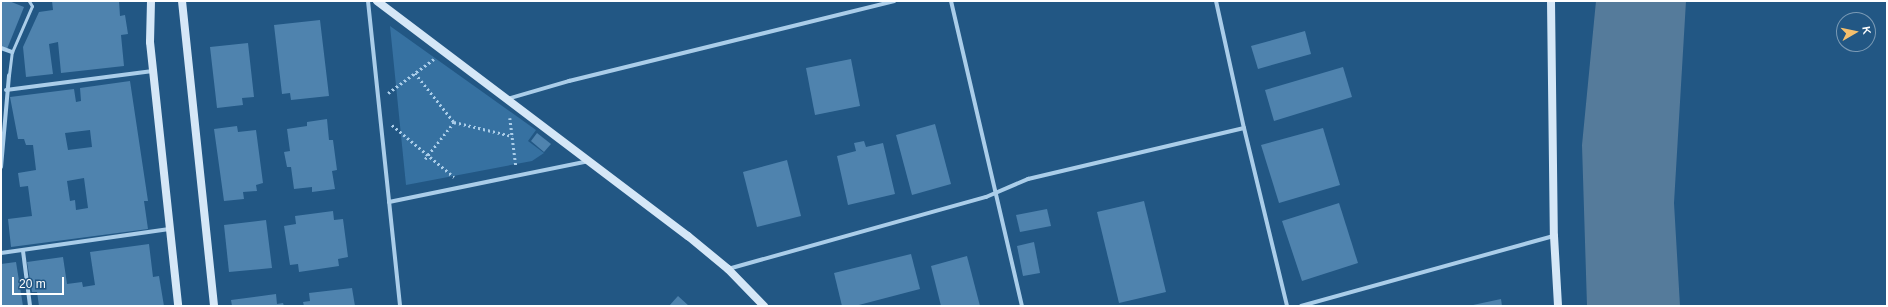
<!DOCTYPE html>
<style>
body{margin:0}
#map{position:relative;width:1888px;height:307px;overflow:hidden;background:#225784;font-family:Helvetica,sans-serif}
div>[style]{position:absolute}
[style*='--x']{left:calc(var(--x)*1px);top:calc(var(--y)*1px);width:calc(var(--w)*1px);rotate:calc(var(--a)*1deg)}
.green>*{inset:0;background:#3671a1}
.water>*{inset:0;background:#557b9b}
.building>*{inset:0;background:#4f83ae}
.path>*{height:2.5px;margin-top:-1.25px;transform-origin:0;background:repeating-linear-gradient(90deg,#aacde9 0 2px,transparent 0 5px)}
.lane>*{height:3px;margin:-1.5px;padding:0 1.5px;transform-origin:1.5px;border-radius:1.5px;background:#aacde9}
.street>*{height:4px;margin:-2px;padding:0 2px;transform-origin:2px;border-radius:2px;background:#aacde9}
.secondary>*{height:8px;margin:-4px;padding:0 4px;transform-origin:4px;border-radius:4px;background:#d5e7f7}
span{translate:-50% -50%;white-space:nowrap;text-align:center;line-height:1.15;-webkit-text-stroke:3px #225784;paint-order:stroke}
.frame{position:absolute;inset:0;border:2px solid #fff;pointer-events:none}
.north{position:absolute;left:1836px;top:12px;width:40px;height:40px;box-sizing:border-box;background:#225784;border:1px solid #7a9ab5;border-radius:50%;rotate:81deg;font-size:11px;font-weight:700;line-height:16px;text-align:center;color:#fff}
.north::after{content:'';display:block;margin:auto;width:14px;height:18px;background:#f5bf6c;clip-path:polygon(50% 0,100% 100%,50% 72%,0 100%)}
.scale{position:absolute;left:12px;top:277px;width:52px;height:18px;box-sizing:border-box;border:2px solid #fff;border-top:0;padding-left:5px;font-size:12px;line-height:14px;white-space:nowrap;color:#fff;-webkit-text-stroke:3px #225784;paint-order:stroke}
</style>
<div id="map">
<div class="green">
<i style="clip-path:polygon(390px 26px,536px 130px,528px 141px,544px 153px,532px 161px,406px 185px)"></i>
</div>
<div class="water">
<i style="clip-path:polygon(1596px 1px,1686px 1px,1674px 203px,1680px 306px,1587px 306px,1582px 145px)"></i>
</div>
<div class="building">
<i style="clip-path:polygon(1px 1px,9px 1px,24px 7px,7px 49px,1px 47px)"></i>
<i style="clip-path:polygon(52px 1px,119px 1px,120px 16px,125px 15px,128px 34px,121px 35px,124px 66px,61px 73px,58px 42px,49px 44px,53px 74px,26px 77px,23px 47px,39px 12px,53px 10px)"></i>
<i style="clip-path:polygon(320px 20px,329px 96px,291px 100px,290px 93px,282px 94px,274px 25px)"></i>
<i style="clip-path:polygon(1305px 31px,1311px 54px,1258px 69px,1251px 46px)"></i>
<i style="clip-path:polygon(248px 43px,254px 97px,242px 98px,243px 105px,217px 108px,210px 47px)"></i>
<i style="clip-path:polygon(851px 59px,860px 106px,815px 115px,806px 68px)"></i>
<i style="clip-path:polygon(1343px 67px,1352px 97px,1274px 121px,1265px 90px)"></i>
<i style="clip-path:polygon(evenodd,130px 81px,148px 201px,144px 201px,148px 229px,11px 247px,8px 219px,32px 216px,28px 186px,20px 187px,18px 173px,36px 170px,33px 145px,26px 145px,24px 139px,18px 139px,10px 97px,74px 89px,76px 102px,81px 101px,80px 88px,130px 81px,90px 130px,92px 147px,68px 150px,65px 133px,90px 130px,130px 81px,84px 178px,88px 208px,76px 210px,75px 200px,70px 201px,67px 181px,84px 178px)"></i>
<i style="clip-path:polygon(327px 119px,329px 140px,333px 140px,337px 170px,332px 171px,335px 189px,312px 192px,312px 187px,294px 189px,291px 167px,287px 167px,284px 152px,290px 151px,287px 129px,307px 126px,307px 122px)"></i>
<i style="clip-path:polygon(935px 124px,951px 184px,912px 195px,896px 135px)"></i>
<i style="clip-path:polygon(237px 126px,238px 132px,256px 130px,263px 183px,256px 185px,257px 191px,243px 192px,244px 199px,224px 201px,214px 129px)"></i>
<i style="clip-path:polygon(1323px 128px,1340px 185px,1279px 203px,1261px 145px)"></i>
<i style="clip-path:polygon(537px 133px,551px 144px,544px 152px,531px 141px)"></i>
<i style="clip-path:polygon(864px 141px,866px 147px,883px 143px,895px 194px,848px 205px,837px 156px,856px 151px,854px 143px)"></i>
<i style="clip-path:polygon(787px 160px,801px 216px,757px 227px,743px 172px)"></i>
<i style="clip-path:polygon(1144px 201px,1166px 292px,1119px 303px,1097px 212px)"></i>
<i style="clip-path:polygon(1339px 203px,1358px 263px,1302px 281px,1282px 221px)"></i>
<i style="clip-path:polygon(1047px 209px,1051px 226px,1020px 232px,1016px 215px)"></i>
<i style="clip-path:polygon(333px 211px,334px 220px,343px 219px,348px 257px,338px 259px,339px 266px,299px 272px,298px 264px,290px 265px,284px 226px,296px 224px,295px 216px)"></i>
<i style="clip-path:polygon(266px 220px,272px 268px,229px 272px,224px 225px)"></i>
<i style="clip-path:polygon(1034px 242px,1040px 273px,1023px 276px,1017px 246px)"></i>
<i style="clip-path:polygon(149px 244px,153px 277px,159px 276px,164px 306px,39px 306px,37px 292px,32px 292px,27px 262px,63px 257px,67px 284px,82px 282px,83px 287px,95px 285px,90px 252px)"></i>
<i style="clip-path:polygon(911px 254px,920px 289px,855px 306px,842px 306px,834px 273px)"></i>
<i style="clip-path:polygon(967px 256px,980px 306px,941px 306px,931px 266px)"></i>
<i style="clip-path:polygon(16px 262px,23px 306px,1px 306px,1px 264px)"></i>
<i style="clip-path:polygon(352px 288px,355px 306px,304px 306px,303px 302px,310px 301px,309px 293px)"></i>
<i style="clip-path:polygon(276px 294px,277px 304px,283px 303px,284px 306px,232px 306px,231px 300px)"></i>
<i style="clip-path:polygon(678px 296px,689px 306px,669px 306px)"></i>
<i style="clip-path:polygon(1501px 299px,1502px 306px,1473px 306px,1473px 305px)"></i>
</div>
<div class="path">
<i style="--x:415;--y:73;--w:63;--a:51.5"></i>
<i style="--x:454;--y:122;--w:60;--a:13.6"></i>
<i style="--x:388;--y:93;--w:57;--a:-36.5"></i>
<i style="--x:510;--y:118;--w:48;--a:82.9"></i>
<i style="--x:392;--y:125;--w:81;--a:40"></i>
<i style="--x:425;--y:159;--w:47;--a:-51.9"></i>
</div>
<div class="lane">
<i style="--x:9;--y:75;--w:23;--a:-83"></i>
<i style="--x:12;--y:52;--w:50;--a:-66.5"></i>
<i style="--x:32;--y:6;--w:6;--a:-121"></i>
</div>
<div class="street">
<i style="--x:368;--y:1;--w:307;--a:84"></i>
<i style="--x:951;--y:1;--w:313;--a:76.9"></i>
<i style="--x:1216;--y:1;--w:130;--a:77.6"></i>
<i style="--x:1244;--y:128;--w:183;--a:76.4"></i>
<i style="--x:1;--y:48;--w:12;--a:20"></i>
<i style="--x:6;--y:90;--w:148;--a:-7.4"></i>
<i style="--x:507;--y:99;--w:65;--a:-16.2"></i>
<i style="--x:569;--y:81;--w:335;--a:-13.8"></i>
<i style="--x:1;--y:167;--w:92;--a:-85"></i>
<i style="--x:389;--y:202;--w:203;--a:-11.6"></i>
<i style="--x:23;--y:251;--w:55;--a:82.7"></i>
<i style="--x:1;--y:253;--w:170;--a:-8.1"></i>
<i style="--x:728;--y:269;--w:268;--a:-15.6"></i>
<i style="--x:986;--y:197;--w:46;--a:-23.2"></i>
<i style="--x:1028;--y:179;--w:222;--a:-13.3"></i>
<i style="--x:1301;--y:306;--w:263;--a:-15.5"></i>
</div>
<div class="secondary">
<i style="--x:151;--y:1;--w:41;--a:91.4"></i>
<i style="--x:150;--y:42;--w:265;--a:83.9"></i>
<i style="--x:182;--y:1;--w:307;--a:84"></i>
<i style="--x:377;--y:1;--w:390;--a:37.1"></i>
<i style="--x:688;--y:236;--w:52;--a:39.5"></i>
<i style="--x:728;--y:269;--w:52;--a:45.8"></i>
<i style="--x:1551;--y:1;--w:235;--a:89.3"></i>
<i style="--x:1554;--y:236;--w:70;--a:86.7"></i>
</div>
<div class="frame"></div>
<div class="north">K</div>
<div class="scale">20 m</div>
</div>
